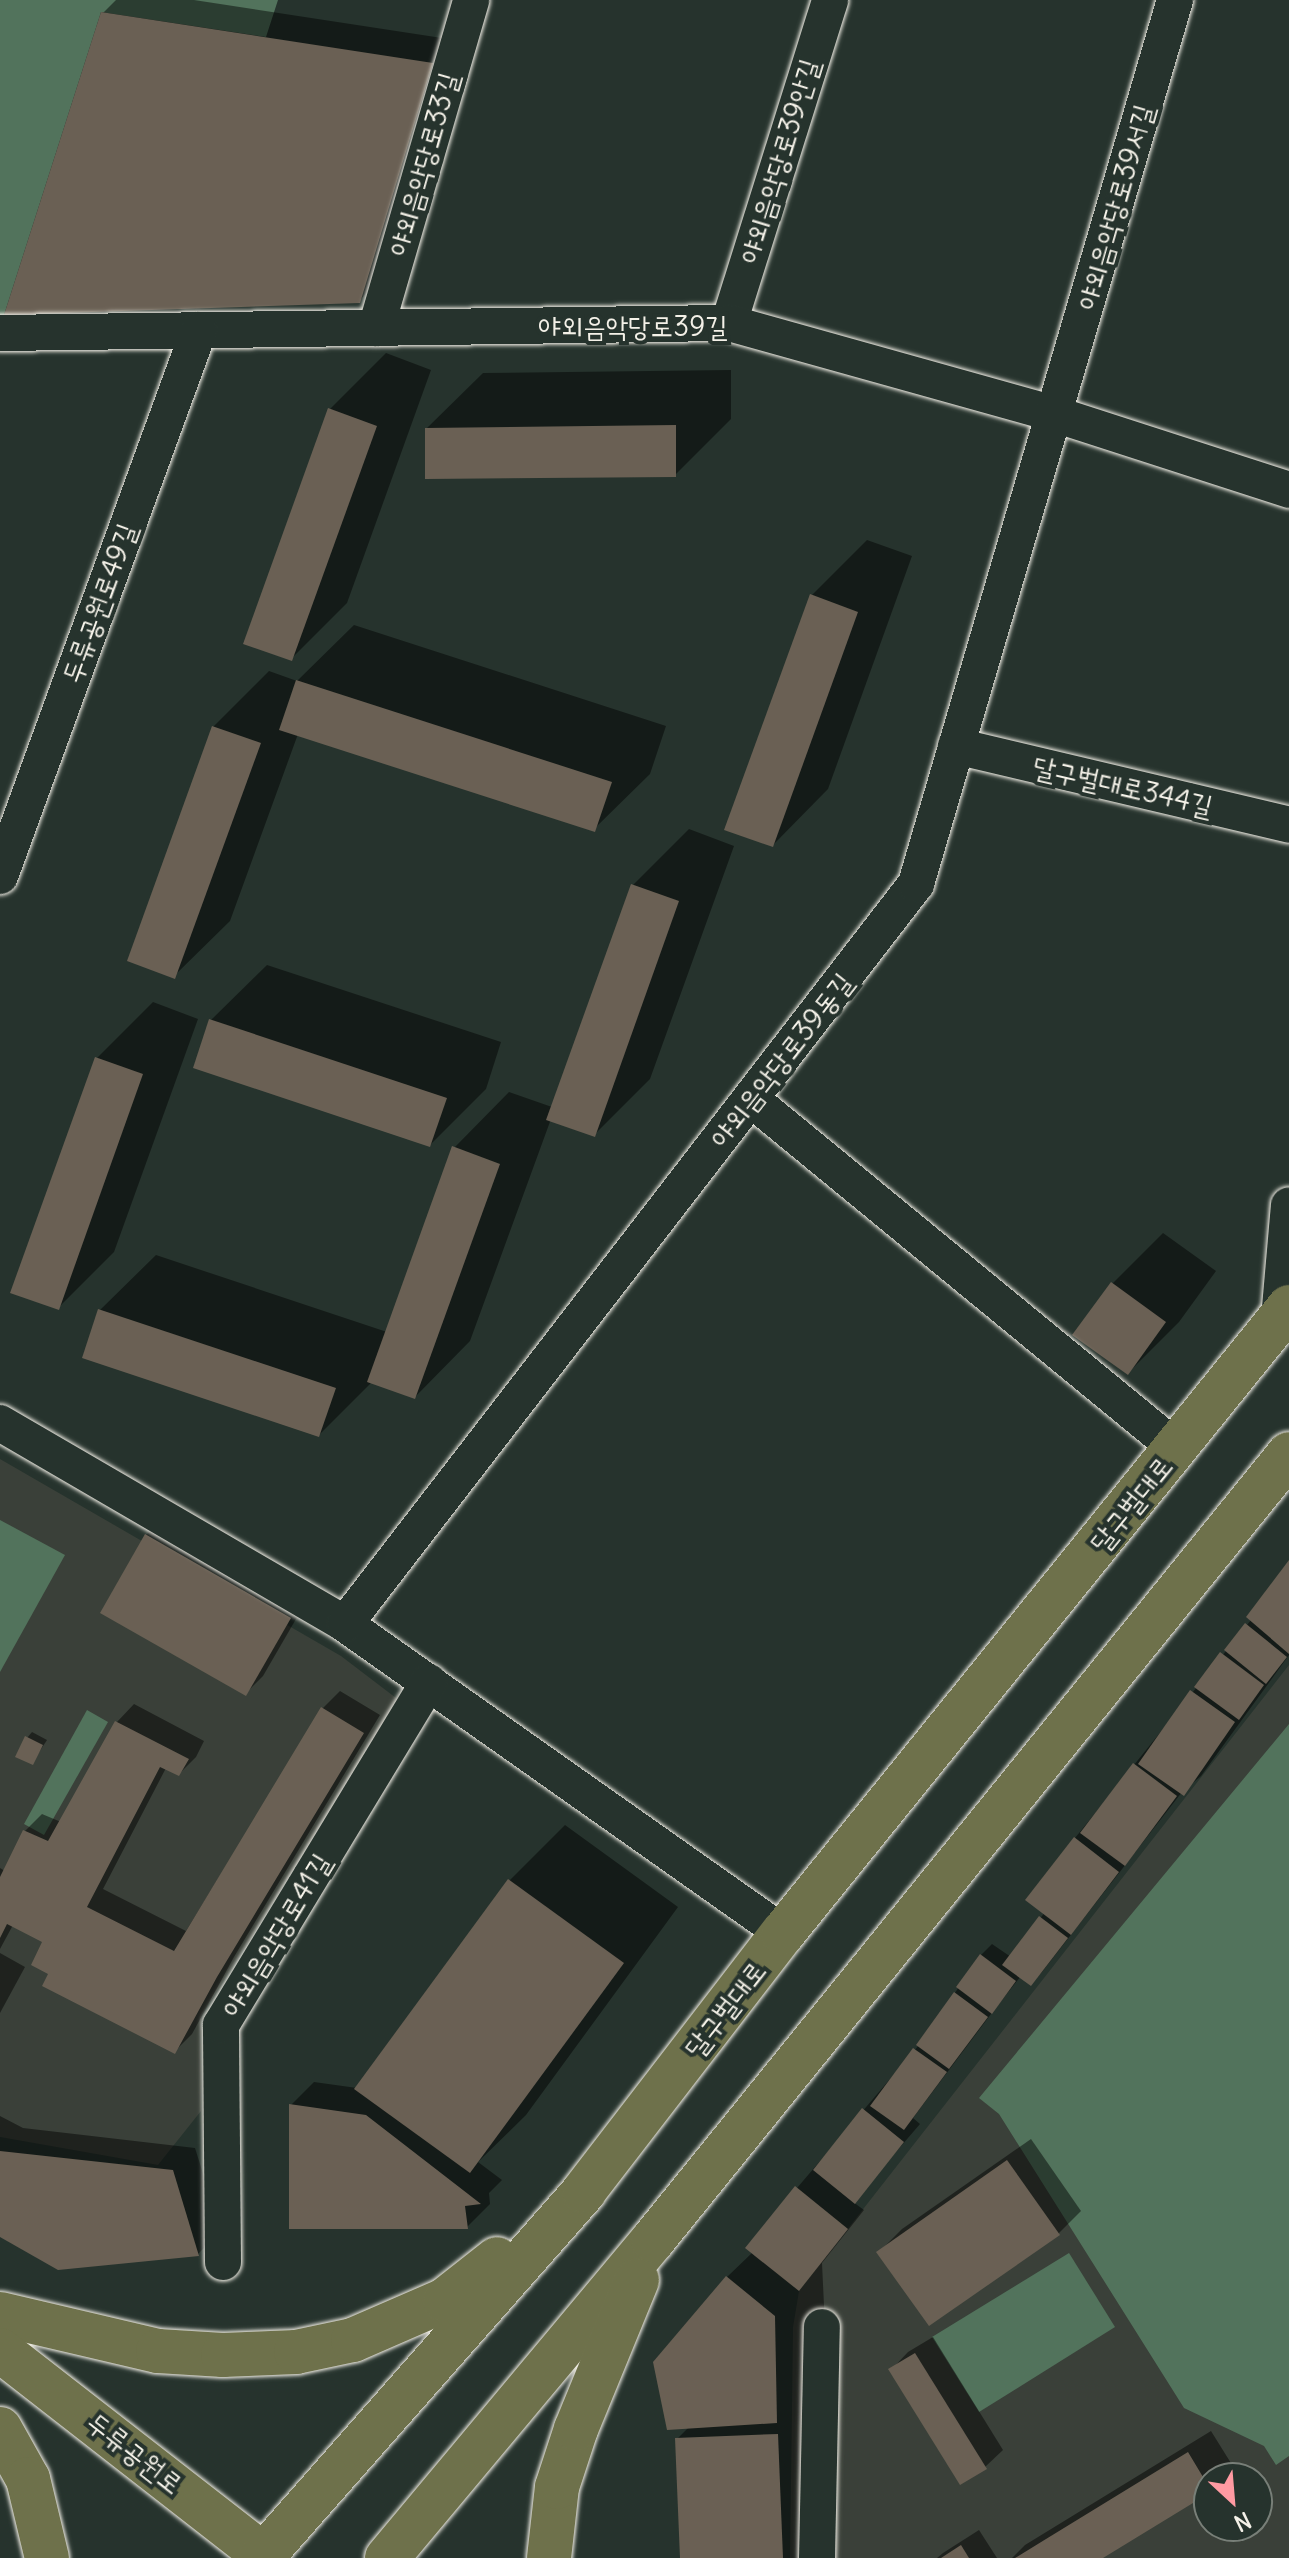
<!DOCTYPE html>
<meta charset="utf-8">
<style>
body{margin:0}
#map{position:relative;width:1289px;height:2558px;overflow:hidden;background:#26332d;font-family:Delius,"Poor Story",sans-serif}
div>[style]{position:absolute}
[style*='--x']{left:calc(var(--x)*1px);top:calc(var(--y)*1px);width:calc(var(--w)*1px);rotate:calc(var(--a)*1deg)}
.built>*{inset:0;background:#3a4039}
.green>*{inset:0;background:#52735c}
.shadow>*{inset:0;background:#0007}
.building>*{inset:0;background:#6a6054}
.roads{filter:drop-shadow(0 0 2px #f4f1e8) drop-shadow(0 0 2px #f4f1e8)}
.minor>*{height:36px;margin:-18px;padding:0 18px;transform-origin:18px;border-radius:18px;background:#26332d}
.major>*{height:44px;margin:-22px;padding:0 22px;transform-origin:22px;border-radius:22px;background:#6e714b}
span{translate:-50% -50%;white-space:nowrap;text-align:center;line-height:1.15;-webkit-text-stroke:8px #26332d;paint-order:stroke}
.street-label{font-size:28px;color:#f4f1e8}
.north{position:absolute;left:1193px;top:2462px;width:80px;height:80px;box-sizing:border-box;background:#26332d;border:2px solid #787f78;border-radius:50%;rotate:154deg;font-size:22px;font-weight:700;line-height:32px;text-align:center;color:#f4f1e8}
.north::after{content:'';display:block;margin:auto;width:28px;height:36px;background:#ff9aa2;clip-path:polygon(50% 0,100% 100%,50% 72%,0 100%)}
</style>
<div id="map">
<div class="built">
<i style="clip-path:polygon(0 1459px,341px 1656px,400px 1701px,201px 2016px,201px 2111px,158px 2165px,0 2137px)"></i>
<i style="clip-path:polygon(evenodd,1289px 1665px,1289px 2558px,790px 2558px,793px 2327px,799px 2291px,1289px 1665px,1209px 2478px,1257px 2478px,1257px 2526px,1209px 2526px,1209px 2478px)"></i>
</div>
<div class="green">
<i style="clip-path:polygon(0 0,278px 0,266px 37px,101px 12px,4px 315px,0 316px)"></i>
<i style="clip-path:polygon(0 1520px,65px 1555px,0 1672px)"></i>
<i style="clip-path:polygon(87px 1710px,108px 1722px,44px 1835px,24px 1824px)"></i>
<i style="clip-path:polygon(1289px 1724px,1289px 2456px,1276px 2465px,1264px 2446px,1184px 2408px,999px 2114px,979px 2098px)"></i>
<i style="clip-path:polygon(1069px 2253px,1115px 2327px,979px 2412px,932px 2337px)"></i>
</div>
<div class="shadow">
<i style="clip-path:polygon(116px 0,194px 0,455px 40px,382px 277px,359px 301px,103px 13px)"></i>
<i style="clip-path:polygon(386px 353px,431px 370px,347px 603px,291px 659px,330px 409px)"></i>
<i style="clip-path:polygon(731px 370px,731px 419px,675px 475px,427px 428px,483px 373px)"></i>
<i style="clip-path:polygon(867px 540px,912px 556px,828px 789px,773px 845px,811px 596px)"></i>
<i style="clip-path:polygon(354px 625px,666px 726px,650px 774px,594px 829px,298px 734px,230px 921px,174px 976px,213px 727px,269px 671px,297px 681px)"></i>
<i style="clip-path:polygon(689px 829px,734px 846px,650px 1079px,594px 1135px,551px 1119px,470px 1341px,415px 1397px,372px 1382px,319px 1435px,100px 1310px,156px 1255px,387px 1332px,454px 1148px,509px 1092px,552px 1107px,633px 885px)"></i>
<i style="clip-path:polygon(267px 965px,501px 1042px,486px 1089px,430px 1145px,211px 1020px)"></i>
<i style="clip-path:polygon(153px 1002px,198px 1019px,114px 1252px,58px 1308px,97px 1058px)"></i>
<i style="clip-path:polygon(1163px 1233px,1216px 1271px,1179px 1322px,1128px 1373px,1112px 1284px)"></i>
<i style="clip-path:polygon(164px 1518px,307px 1600px,263px 1676px,246px 1693px,146px 1535px)"></i>
<i style="clip-path:polygon(1289px 1563px,1289px 1655px,1201px 1776px,1182px 1792px,1042px 1972px,1031px 1984px,1021px 1976px,994px 2010px,913px 2118px,920px 2124px,853px 2202px,864px 2210px,822px 2263px,836px 2558px,682px 2558px,677px 2439px,690px 2426px,727px 2277px,753px 2252px,797px 2188px,919px 2045px,981px 1955px,992px 1944px,1011px 1957px,1045px 1912px,1075px 1838px,1251px 1620px)"></i>
<i style="clip-path:polygon(340px 1691px,380px 1715px,234px 1957px,192px 2034px,174px 2052px,51px 1973px,45px 1942px,13px 1925px,0 1949px,0 1868px,5px 1871px,25px 1831px,42px 1814px,61px 1822px,117px 1722px,134px 1704px,204px 1741px,196px 1757px,179px 1774px,166px 1768px,103px 1889px,186px 1931px,323px 1708px)"></i>
<i style="clip-path:polygon(32px 1732px,47px 1740px,32px 1763px,27px 1738px)"></i>
<i style="clip-path:polygon(565px 1825px,678px 1907px,526px 2115px,478px 2162px,502px 2180px,489px 2193px,490px 2204px,467px 2227px,291px 2105px,314px 2082px,357px 2088px,510px 1880px)"></i>
<i style="clip-path:polygon(0 1953px,25px 1967px,0 2013px)"></i>
<i style="clip-path:polygon(0 2116px,23px 2128px,195px 2148px,221px 2231px,198px 2254px,0 2235px)"></i>
<i style="clip-path:polygon(1031px 2139px,1081px 2211px,1058px 2234px,879px 2252px,902px 2229px)"></i>
<i style="clip-path:polygon(933px 2337px,1003px 2450px,985px 2467px,891px 2370px,908px 2352px)"></i>
<i style="clip-path:polygon(1211px 2431px,1239px 2476px,1209px 2478px,1209px 2503px,1194px 2500px,1099px 2558px,1012px 2558px,1025px 2545px)"></i>
<i style="clip-path:polygon(979px 2530px,997px 2558px,937px 2558px,943px 2553px)"></i>
</div>
<div class="building">
<i style="clip-path:polygon(101px 12px,433px 63px,360px 303px,4px 315px)"></i>
<i style="clip-path:polygon(328px 408px,377px 426px,292px 661px,243px 644px)"></i>
<i style="clip-path:polygon(676px 425px,676px 477px,425px 479px,425px 428px)"></i>
<i style="clip-path:polygon(810px 594px,858px 612px,773px 847px,724px 830px)"></i>
<i style="clip-path:polygon(296px 680px,612px 782px,595px 832px,279px 730px)"></i>
<i style="clip-path:polygon(212px 726px,261px 743px,175px 979px,127px 961px)"></i>
<i style="clip-path:polygon(631px 884px,679px 901px,595px 1137px,546px 1120px)"></i>
<i style="clip-path:polygon(209px 1019px,447px 1098px,430px 1147px,193px 1068px)"></i>
<i style="clip-path:polygon(95px 1057px,143px 1074px,59px 1310px,10px 1293px)"></i>
<i style="clip-path:polygon(452px 1146px,500px 1164px,415px 1399px,367px 1382px)"></i>
<i style="clip-path:polygon(1111px 1282px,1166px 1322px,1128px 1375px,1072px 1335px)"></i>
<i style="clip-path:polygon(98px 1309px,336px 1388px,319px 1437px,82px 1358px)"></i>
<i style="clip-path:polygon(145px 1534px,291px 1618px,246px 1696px,100px 1613px)"></i>
<i style="clip-path:polygon(1289px 1560px,1289px 1654px,1246px 1617px)"></i>
<i style="clip-path:polygon(1245px 1623px,1287px 1657px,1266px 1684px,1224px 1650px)"></i>
<i style="clip-path:polygon(1220px 1652px,1264px 1685px,1239px 1720px,1194px 1687px)"></i>
<i style="clip-path:polygon(1190px 1690px,1235px 1722px,1184px 1796px,1138px 1764px)"></i>
<i style="clip-path:polygon(321px 1707px,364px 1733px,217px 1977px,175px 2054px,42px 1986px,48px 1974px,31px 1965px,42px 1942px,7px 1924px,0 1938px,0 1877px,23px 1830px,48px 1841px,115px 1721px,189px 1759px,179px 1776px,160px 1767px,87px 1907px,174px 1951px)"></i>
<i style="clip-path:polygon(25px 1736px,43px 1745px,33px 1765px,15px 1757px)"></i>
<i style="clip-path:polygon(1133px 1763px,1177px 1796px,1125px 1866px,1080px 1833px)"></i>
<i style="clip-path:polygon(1074px 1837px,1119px 1872px,1071px 1935px,1025px 1900px)"></i>
<i style="clip-path:polygon(508px 1879px,624px 1963px,470px 2173px,354px 2089px)"></i>
<i style="clip-path:polygon(1039px 1916px,1068px 1938px,1031px 1986px,1002px 1965px)"></i>
<i style="clip-path:polygon(980px 1954px,1016px 1981px,992px 2014px,956px 1987px)"></i>
<i style="clip-path:polygon(954px 1992px,988px 2017px,949px 2069px,916px 2045px)"></i>
<i style="clip-path:polygon(913px 2048px,947px 2072px,904px 2130px,870px 2106px)"></i>
<i style="clip-path:polygon(289px 2104px,366px 2115px,481px 2204px,465px 2206px,468px 2229px,289px 2229px)"></i>
<i style="clip-path:polygon(862px 2108px,904px 2142px,855px 2204px,813px 2170px)"></i>
<i style="clip-path:polygon(0 2151px,173px 2170px,199px 2256px,58px 2270px,0 2237px)"></i>
<i style="clip-path:polygon(1007px 2160px,1060px 2235px,929px 2326px,876px 2252px)"></i>
<i style="clip-path:polygon(795px 2186px,848px 2229px,799px 2291px,745px 2248px)"></i>
<i style="clip-path:polygon(726px 2276px,775px 2316px,777px 2423px,667px 2430px,653px 2362px)"></i>
<i style="clip-path:polygon(915px 2353px,987px 2469px,960px 2485px,888px 2369px)"></i>
<i style="clip-path:polygon(778px 2434px,783px 2558px,680px 2558px,675px 2438px)"></i>
<i style="clip-path:polygon(1188px 2452px,1209px 2487px,1209px 2505px,1198px 2512px,1193px 2503px,1103px 2558px,1015px 2558px)"></i>
<i style="clip-path:polygon(961px 2545px,969px 2558px,941px 2558px)"></i>
</div>
<div class="roads">
<div class="minor">
<i style="--x:729;--y:323;--w:338;--a:-72.6"></i>
<i style="--x:376;--y:328;--w:341;--a:-73.8"></i>
<i style="--x:0;--y:333;--w:729;--a:-0.79"></i>
<i style="--x:729;--y:323;--w:337;--a:15.6"></i>
<i style="--x:1054;--y:414;--w:247;--a:17.9"></i>
<i style="--x:956;--y:746;--w:342;--a:13.3"></i>
<i style="--x:0;--y:876;--w:581;--a:-69.97"></i>
<i style="--x:751;--y:1099;--w:550;--a:39.39"></i>
<i style="--x:1279;--y:1319;--w:114;--a:-85"></i>
<i style="--x:0;--y:1423;--w:399;--a:30.2"></i>
<i style="--x:345;--y:1624;--w:536;--a:35.2"></i>
<i style="--x:345;--y:1624;--w:935;--a:-52.35"></i>
<i style="--x:916;--y:884;--w:921;--a:-73.67"></i>
<i style="--x:223;--y:2262;--w:237;--a:-90.5"></i>
<i style="--x:221;--y:2025;--w:401;--a:-58.8"></i>
<i style="--x:817;--y:2558;--w:231;--a:-88.8"></i>
</div>
<div class="major">
<i style="--x:0;--y:2314;--w:162;--a:13.2"></i>
<i style="--x:158;--y:2351;--w:65;--a:3.5"></i>
<i style="--x:223;--y:2355;--w:73;--a:-2.4"></i>
<i style="--x:296;--y:2352;--w:58;--a:-11.9"></i>
<i style="--x:353;--y:2340;--w:100;--a:-23.5"></i>
<i style="--x:445;--y:2300;--w:66;--a:-38.3"></i>
<i style="--x:0;--y:2350;--w:338;--a:37.9"></i>
<i style="--x:0;--y:2429;--w:57;--a:60.8"></i>
<i style="--x:28;--y:2479;--w:81;--a:76.5"></i>
<i style="--x:261;--y:2558;--w:489;--a:-48.6"></i>
<i style="--x:584;--y:2191;--w:326;--a:-52.4"></i>
<i style="--x:783;--y:1933;--w:805;--a:-51.05"></i>
<i style="--x:387;--y:2558;--w:415;--a:-50.1"></i>
<i style="--x:653;--y:2240;--w:1011;--a:-51.02"></i>
<i style="--x:549;--y:2558;--w:71;--a:-83.6"></i>
<i style="--x:557;--y:2487;--w:61;--a:-71.9"></i>
<i style="--x:576;--y:2429;--w:161;--a:-67.7"></i>
</div>
</div>
<div class="street-label">
<span style="left:779px;top:161px;rotate:-73deg">야외음악당로39안길</span>
<span style="left:423px;top:164px;rotate:-74deg">야외음악당로33길</span>
<span style="left:1115px;top:207px;rotate:-74deg">야외음악당로39서길</span>
<span style="left:633px;top:326px">야외음악당로39길</span>
<span style="left:99px;top:603px;rotate:-70deg">두류공원로49길</span>
<span style="left:1123px;top:786px;rotate:13deg">달구벌대로344길</span>
<span style="left:781px;top:1060px;rotate:-52deg">야외음악당로39동길</span>
<span style="left:1131px;top:1504px;rotate:-51deg">달구벌대로</span>
<span style="left:276px;top:1935px;rotate:-59deg">야외음악당로41길</span>
<span style="left:725px;top:2009px;rotate:-52deg">달구벌대로</span>
<span style="left:135px;top:2453px;rotate:38deg">두류공원로</span>
</div>
<div class="north">N</div>
</div>
